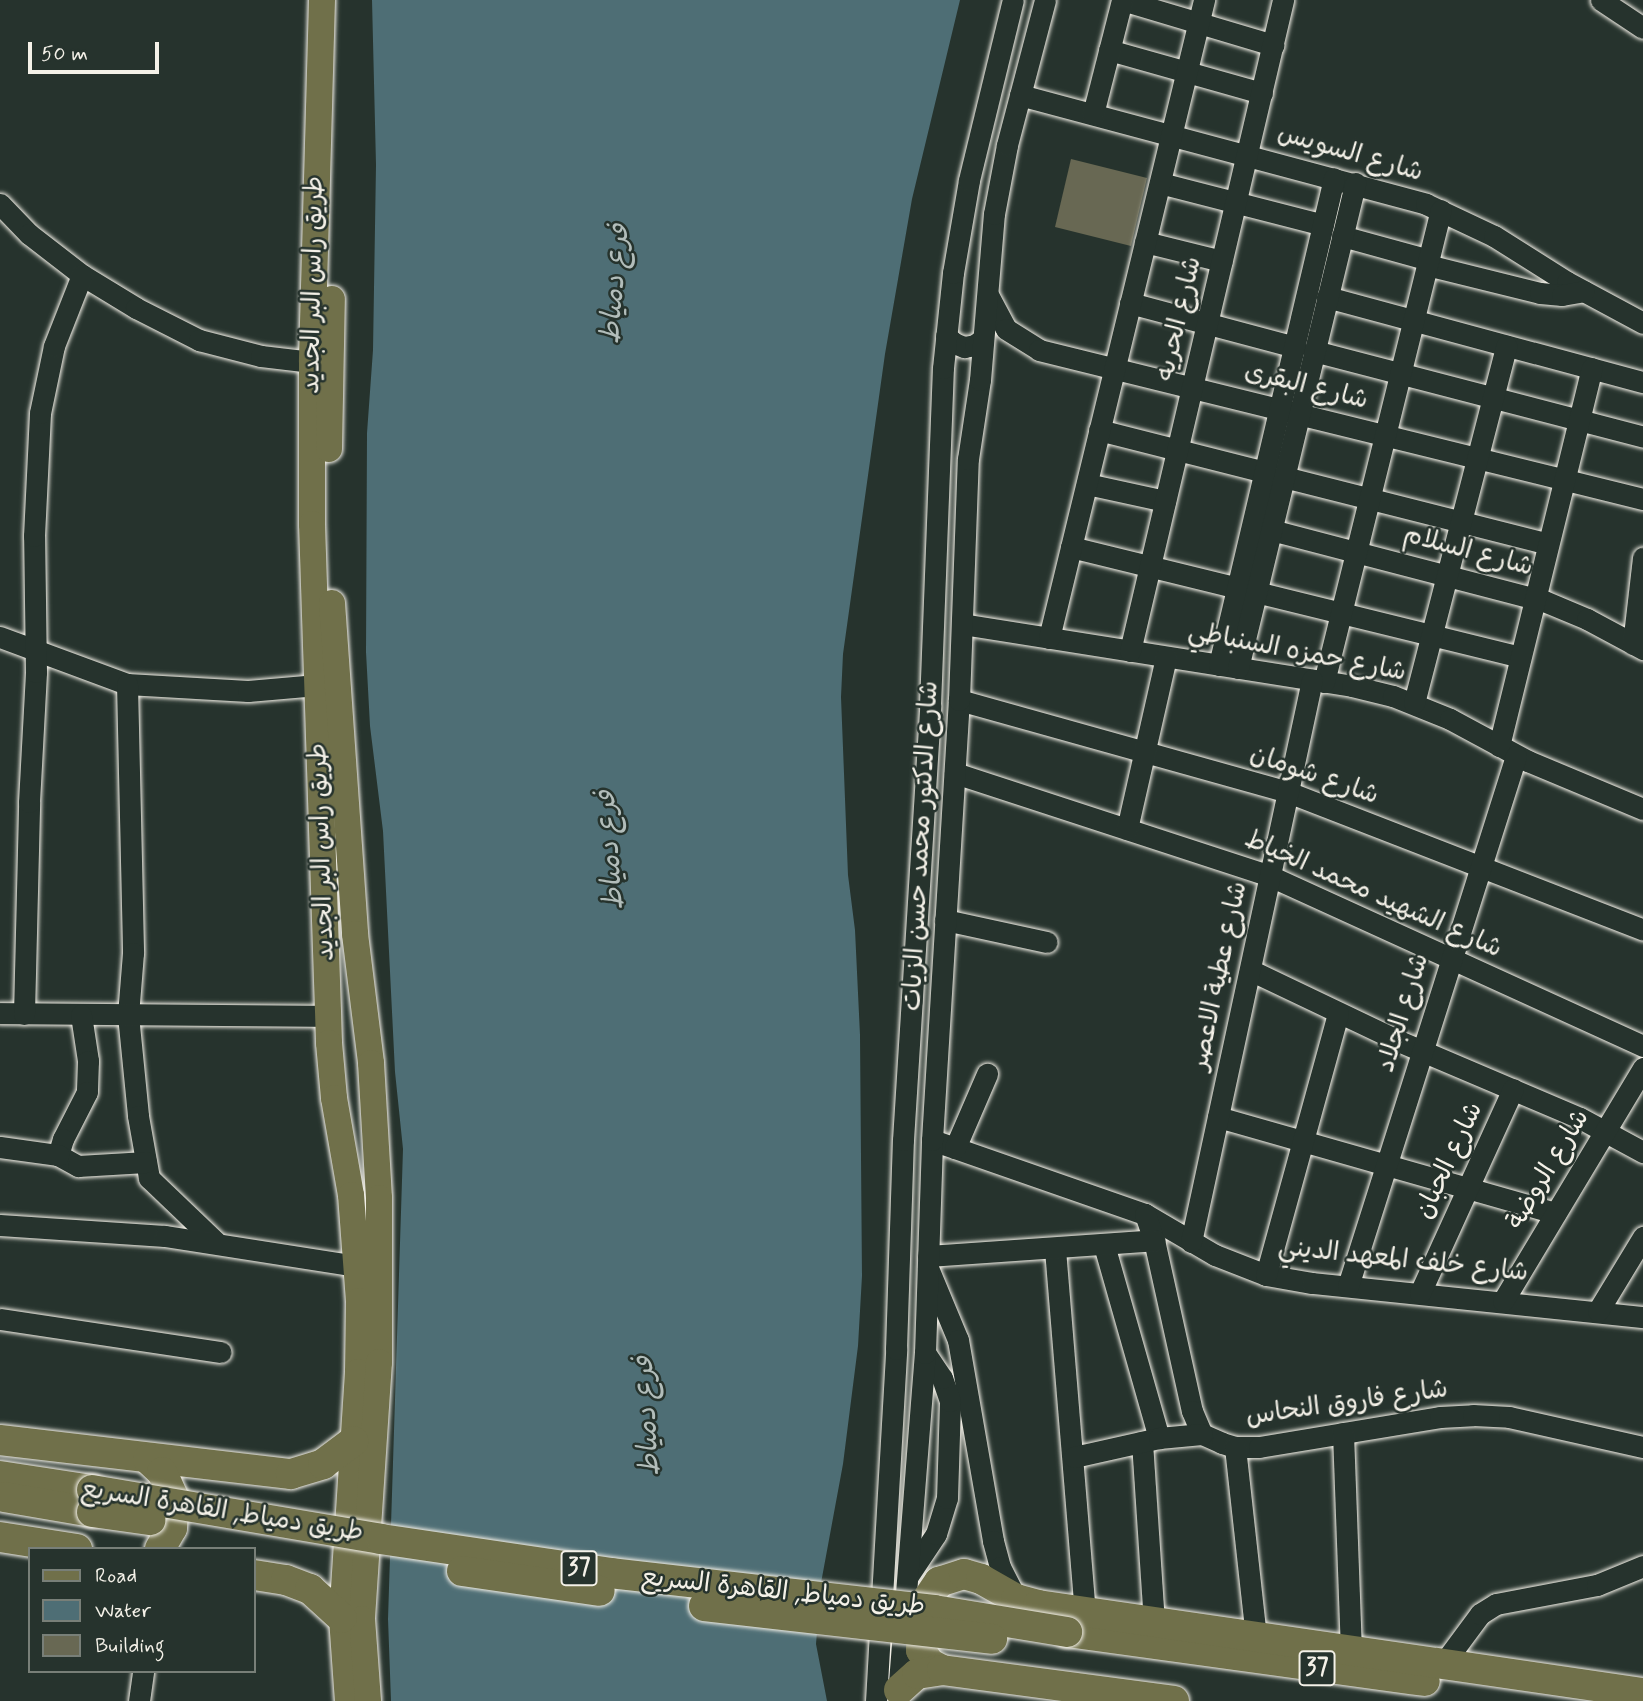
<!DOCTYPE html>
<meta charset="utf-8">
<style>
body{margin:0}
#map{position:relative;width:1643px;height:1701px;overflow:hidden;background:#26332d;font-family:Mynerve,"Playpen Sans Arabic",sans-serif}
div>[style]{position:absolute}
[style*='--x']{left:calc(var(--x)*1px);top:calc(var(--y)*1px);width:calc(var(--w)*1px);rotate:calc(var(--a)*1deg)}
.water>*{inset:0;background:#4e6e75}
.building>*{inset:0;background:#686853}
.roads{filter:drop-shadow(0 0 2px #f4f1e8) drop-shadow(0 0 2px #f4f1e8)}
.minor>*{height:21px;margin:-10.5px;padding:0 10.5px;transform-origin:10.5px;border-radius:10.5px;background:#26332d}
.major>*{height:26px;margin:-13px;padding:0 13px;transform-origin:13px;border-radius:13px;background:#70704a}
.highway>*{height:30px;margin:-15px;padding:0 15px;transform-origin:15px;border-radius:15px;background:#70704a}
.bridges{filter:drop-shadow(0 0 2px #f4f1e8) drop-shadow(0 0 2px #f4f1e8)}
.highway-bridge>*{height:30px;margin:-15px;padding:0 15px;transform-origin:15px;border-radius:15px;background:#70704a}
span{translate:-50% -50%;white-space:nowrap;text-align:center;line-height:1.15;-webkit-text-stroke:5px #26332d;paint-order:stroke}
.shield-label span{padding:2px 5px;background:#26332d;border:2px solid;border-radius:5px;-webkit-text-stroke-width:0}
.shield-label{font-size:24px;color:#f4f1e8;font-weight:700}
.street-label{font-size:26px;color:#f4f1e8}
.water-label{font-size:28px;color:#b2bdba;font-style:italic}
.legend{position:absolute;left:28px;top:1547px;width:228px;height:126px;box-sizing:border-box;background:#26332d;border:2px solid #787f78;margin:0;padding:9px 12px;list-style:none;font-size:21px;color:#f4f1e8}
.legend li{display:flex;align-items:center;gap:14px;height:35px}
.legend b{width:35px;border:2px solid #787f78}
.scale{position:absolute;left:28px;top:42px;width:131px;height:32px;box-sizing:border-box;border:4px solid #f4f1e8;border-top:0;padding-left:9px;font-size:21px;line-height:24px;white-space:nowrap;color:#f4f1e8;-webkit-text-stroke:5px #26332d;paint-order:stroke}
</style>
<div id="map">
<div class="water">
<i style="clip-path:polygon(372px 0,960px 0,912px 199px,885px 354px,843px 654px,841px 697px,848px 875px,855px 930px,860px 1035px,862px 1276px,858px 1346px,843px 1464px,821px 1583px,816px 1644px,827px 1701px,391px 1701px,388px 1619px,403px 1149px,395px 1072px,383px 831px,370px 726px,366px 652px,367px 433px,373px 350px,376px 165px)"></i>
</div>
<div class="building">
<i style="clip-path:polygon(1071px 159px,1147px 178px,1131px 246px,1055px 227px)"></i>
</div>
<div class="roads">
<div class="minor">
<i style="--x:1122;--y:0;--w:158;--a:16.6"></i>
<i style="--x:1601;--y:0;--w:50;--a:33.7"></i>
<i style="--x:1109;--y:50;--w:159;--a:15.7"></i>
<i style="--x:1020;--y:95;--w:420;--a:15"></i>
<i style="--x:1426;--y:204;--w:75;--a:25.2"></i>
<i style="--x:1494;--y:236;--w:86;--a:32.2"></i>
<i style="--x:1567;--y:282;--w:86;--a:28.3"></i>
<i style="--x:1093;--y:114;--w:118;--a:-75.7"></i>
<i style="--x:1160;--y:183;--w:168;--a:14.4"></i>
<i style="--x:0;--y:204;--w:42;--a:46"></i>
<i style="--x:29;--y:234;--w:67;--a:37.7"></i>
<i style="--x:82;--y:275;--w:63;--a:31.4"></i>
<i style="--x:136;--y:308;--w:71;--a:26.9"></i>
<i style="--x:199;--y:340;--w:64;--a:14.5"></i>
<i style="--x:261;--y:356;--w:51;--a:6.7"></i>
<i style="--x:1342;--y:236;--w:90;--a:15.4"></i>
<i style="--x:1145;--y:242;--w:79;--a:13.9"></i>
<i style="--x:1427;--y:265;--w:116;--a:13.9"></i>
<i style="--x:1540;--y:293;--w:22;--a:5"></i>
<i style="--x:1562;--y:295;--w:22;--a:-10"></i>
<i style="--x:988;--y:295;--w:38;--a:62"></i>
<i style="--x:1006;--y:329;--w:39;--a:32"></i>
<i style="--x:1039;--y:350;--w:622;--a:13.86"></i>
<i style="--x:1327;--y:297;--w:327;--a:15.1"></i>
<i style="--x:1130;--y:303;--w:171;--a:14.9"></i>
<i style="--x:946;--y:336;--w:11;--a:41"></i>
<i style="--x:954;--y:343;--w:11;--a:22"></i>
<i style="--x:964;--y:347;--w:11;--a:-10"></i>
<i style="--x:975;--y:345;--w:10;--a:-37"></i>
<i style="--x:1314;--y:351;--w:340;--a:14.6"></i>
<i style="--x:1099;--y:430;--w:171;--a:14.2"></i>
<i style="--x:1284;--y:477;--w:272;--a:14.2"></i>
<i style="--x:1087;--y:484;--w:80;--a:12.3"></i>
<i style="--x:1271;--y:530;--w:282;--a:14.6"></i>
<i style="--x:1544;--y:601;--w:47;--a:22.7"></i>
<i style="--x:1587;--y:619;--w:64;--a:28.2"></i>
<i style="--x:1071;--y:547;--w:172;--a:13.8"></i>
<i style="--x:1256;--y:592;--w:272;--a:13.8"></i>
<i style="--x:962;--y:624;--w:395;--a:9"></i>
<i style="--x:1352;--y:686;--w:42;--a:13.7"></i>
<i style="--x:1393;--y:696;--w:61;--a:22"></i>
<i style="--x:1450;--y:719;--w:89;--a:28.3"></i>
<i style="--x:1528;--y:761;--w:125;--a:22.7"></i>
<i style="--x:0;--y:637;--w:135;--a:20.3"></i>
<i style="--x:127;--y:684;--w:121;--a:3.3"></i>
<i style="--x:248;--y:691;--w:69;--a:-5"></i>
<i style="--x:1049;--y:638;--w:657;--a:-76.34"></i>
<i style="--x:1633;--y:644;--w:87;--a:-83.4"></i>
<i style="--x:1130;--y:651;--w:669;--a:-76.77"></i>
<i style="--x:1219;--y:665;--w:500;--a:-76.71"></i>
<i style="--x:1238;--y:668;--w:499;--a:-76.4"></i>
<i style="--x:1324;--y:682;--w:486;--a:-76.1"></i>
<i style="--x:127;--y:684;--w:269;--a:88.7"></i>
<i style="--x:133;--y:953;--w:62;--a:94.6"></i>
<i style="--x:128;--y:1015;--w:101;--a:84.3"></i>
<i style="--x:138;--y:1116;--w:63;--a:79.9"></i>
<i style="--x:149;--y:1178;--w:93;--a:43.7"></i>
<i style="--x:959;--y:700;--w:342;--a:15.6"></i>
<i style="--x:1288;--y:792;--w:381;--a:21.2"></i>
<i style="--x:1414;--y:703;--w:369;--a:-75.5"></i>
<i style="--x:1499;--y:746;--w:389;--a:-76.2"></i>
<i style="--x:955;--y:773;--w:331;--a:18.1"></i>
<i style="--x:1270;--y:876;--w:410;--a:24.5"></i>
<i style="--x:1127;--y:829;--w:176;--a:-77.2"></i>
<i style="--x:945;--y:920;--w:104;--a:12.2"></i>
<i style="--x:1250;--y:970;--w:167;--a:25.5"></i>
<i style="--x:1401;--y:1042;--w:194;--a:23"></i>
<i style="--x:1580;--y:1118;--w:72;--a:28.4"></i>
<i style="--x:0;--y:1013;--w:328;--a:0.5"></i>
<i style="--x:24;--y:1014;--w:212;--a:-88.6"></i>
<i style="--x:29;--y:802;--w:130;--a:-86.9"></i>
<i style="--x:36;--y:672;--w:136;--a:-90.8"></i>
<i style="--x:34;--y:536;--w:123;--a:-87.2"></i>
<i style="--x:40;--y:413;--w:68;--a:-78.2"></i>
<i style="--x:54;--y:346;--w:76;--a:-68.5"></i>
<i style="--x:81;--y:1015;--w:47;--a:81.3"></i>
<i style="--x:88;--y:1061;--w:31;--a:92"></i>
<i style="--x:87;--y:1092;--w:53;--a:117.1"></i>
<i style="--x:63;--y:1139;--w:17;--a:107"></i>
<i style="--x:58;--y:1155;--w:23;--a:29"></i>
<i style="--x:78;--y:1166;--w:68;--a:-3.4"></i>
<i style="--x:1218;--y:1117;--w:351;--a:15.9"></i>
<i style="--x:932;--y:1140;--w:225;--a:19.2"></i>
<i style="--x:1145;--y:1214;--w:81;--a:30.4"></i>
<i style="--x:1215;--y:1255;--w:55;--a:21.4"></i>
<i style="--x:1266;--y:1275;--w:47;--a:9.9"></i>
<i style="--x:1312;--y:1283;--w:333;--a:5.9"></i>
<i style="--x:0;--y:1147;--w:59;--a:7.9"></i>
<i style="--x:955;--y:1148;--w:81;--a:-66.6"></i>
<i style="--x:1145;--y:1214;--w:28;--a:71"></i>
<i style="--x:1154;--y:1240;--w:175;--a:77.5"></i>
<i style="--x:1192;--y:1411;--w:25;--a:67"></i>
<i style="--x:1202;--y:1434;--w:22;--a:24"></i>
<i style="--x:1222;--y:1443;--w:14;--a:17"></i>
<i style="--x:1235;--y:1447;--w:24;--a:0"></i>
<i style="--x:1259;--y:1447;--w:183;--a:-9.4"></i>
<i style="--x:1440;--y:1417;--w:33;--a:-3"></i>
<i style="--x:1473;--y:1415;--w:36;--a:3"></i>
<i style="--x:1509;--y:1417;--w:137;--a:12.6"></i>
<i style="--x:0;--y:1225;--w:165;--a:3.8"></i>
<i style="--x:165;--y:1236;--w:194;--a:8.9"></i>
<i style="--x:1191;--y:1242;--w:575;--a:-77.85"></i>
<i style="--x:1104;--y:1245;--w:201;--a:74.1"></i>
<i style="--x:1055;--y:1249;--w:364;--a:85.3"></i>
<i style="--x:928;--y:1256;--w:227;--a:-4"></i>
<i style="--x:928;--y:1268;--w:78;--a:67.4"></i>
<i style="--x:958;--y:1340;--w:204;--a:80.1"></i>
<i style="--x:993;--y:1541;--w:27;--a:75"></i>
<i style="--x:1000;--y:1567;--w:36;--a:63"></i>
<i style="--x:1266;--y:1275;--w:271;--a:-74.6"></i>
<i style="--x:1348;--y:1286;--w:556;--a:-72.41"></i>
<i style="--x:1420;--y:1293;--w:224;--a:-65.5"></i>
<i style="--x:1503;--y:1301;--w:272;--a:-59"></i>
<i style="--x:1598;--y:1311;--w:87;--a:-58.7"></i>
<i style="--x:0;--y:1319;--w:223;--a:8.5"></i>
<i style="--x:1343;--y:1433;--w:218;--a:87.9"></i>
<i style="--x:1142;--y:1442;--w:180;--a:86.2"></i>
<i style="--x:1235;--y:1447;--w:191;--a:83.7"></i>
<i style="--x:1074;--y:1457;--w:87;--a:-12.6"></i>
<i style="--x:1159;--y:1438;--w:43;--a:-5.3"></i>
<i style="--x:908;--y:1576;--w:50;--a:-56.3"></i>
<i style="--x:936;--y:1534;--w:38;--a:-73"></i>
<i style="--x:947;--y:1498;--w:97;--a:-88.2"></i>
<i style="--x:950;--y:1401;--w:24;--a:-109"></i>
<i style="--x:942;--y:1378;--w:30;--a:-124"></i>
<i style="--x:1443;--y:1664;--w:62;--a:-53.5"></i>
<i style="--x:1480;--y:1614;--w:19;--a:-32"></i>
<i style="--x:1496;--y:1604;--w:103;--a:-10.7"></i>
<i style="--x:1597;--y:1585;--w:50;--a:-22.4"></i>
<i style="--x:898;--y:1695;--w:343;--a:-85.5"></i>
<i style="--x:925;--y:1353;--w:213;--a:-88.1"></i>
<i style="--x:932;--y:1140;--w:441;--a:-86.5"></i>
<i style="--x:959;--y:700;--w:241;--a:-87.9"></i>
<i style="--x:968;--y:459;--w:80;--a:-81.4"></i>
<i style="--x:980;--y:380;--w:167;--a:-85.2"></i>
<i style="--x:994;--y:214;--w:70;--a:-79.3"></i>
<i style="--x:1007;--y:145;--w:150;--a:-75.3"></i>
<i style="--x:139;--y:1701;--w:30;--a:-82"></i>
<i style="--x:876;--y:1701;--w:353;--a:-86.7"></i>
<i style="--x:896;--y:1349;--w:209;--a:-88.1"></i>
<i style="--x:903;--y:1140;--w:436;--a:-86.4"></i>
<i style="--x:930;--y:705;--w:337;--a:-87.8"></i>
<i style="--x:943;--y:368;--w:96;--a:-84"></i>
<i style="--x:953;--y:273;--w:94;--a:-80.2"></i>
<i style="--x:969;--y:180;--w:185;--a:-76.3"></i>
</div>
<div class="major">
<i style="--x:322;--y:0;--w:362;--a:91.6"></i>
<i style="--x:312;--y:362;--w:162;--a:90"></i>
<i style="--x:312;--y:524;--w:519;--a:88.12"></i>
<i style="--x:329;--y:1043;--w:55;--a:84.8"></i>
<i style="--x:334;--y:1098;--w:98;--a:80.1"></i>
<i style="--x:351;--y:1195;--w:106;--a:85.7"></i>
<i style="--x:359;--y:1301;--w:71;--a:90.8"></i>
<i style="--x:358;--y:1372;--w:247;--a:93.7"></i>
<i style="--x:342;--y:1618;--w:83;--a:85.9"></i>
<i style="--x:329;--y:449;--w:150;--a:-88.9"></i>
<i style="--x:332;--y:603;--w:332;--a:86"></i>
<i style="--x:355;--y:934;--w:130;--a:82.9"></i>
<i style="--x:371;--y:1063;--w:135;--a:86.6"></i>
<i style="--x:379;--y:1198;--w:164;--a:90"></i>
<i style="--x:379;--y:1362;--w:258;--a:93.8"></i>
<i style="--x:362;--y:1619;--w:82;--a:85.8"></i>
</div>
<div class="highway">
<i style="--x:0;--y:1440;--w:293;--a:6.7"></i>
<i style="--x:291;--y:1474;--w:34;--a:-17"></i>
<i style="--x:323;--y:1464;--w:38;--a:-37"></i>
<i style="--x:148;--y:1459;--w:19;--a:43"></i>
<i style="--x:162;--y:1472;--w:30;--a:66"></i>
<i style="--x:174;--y:1499;--w:29;--a:94"></i>
<i style="--x:172;--y:1528;--w:24;--a:120"></i>
<i style="--x:0;--y:1476;--w:93;--a:8.7"></i>
<i style="--x:4;--y:1497;--w:89;--a:9.7"></i>
<i style="--x:0;--y:1537;--w:78;--a:8.9"></i>
<i style="--x:254;--y:1575;--w:32;--a:9"></i>
<i style="--x:286;--y:1580;--w:26;--a:21"></i>
<i style="--x:310;--y:1589;--w:43;--a:42.2"></i>
<i style="--x:1067;--y:1632;--w:361;--a:7.8"></i>
<i style="--x:942;--y:1670;--w:15;--a:-152"></i>
<i style="--x:929;--y:1663;--w:15;--a:-122"></i>
<i style="--x:921;--y:1650;--w:46;--a:-86.3"></i>
<i style="--x:924;--y:1604;--w:27;--a:-56"></i>
<i style="--x:939;--y:1582;--w:26;--a:-18"></i>
<i style="--x:964;--y:1574;--w:18;--a:16"></i>
<i style="--x:981;--y:1579;--w:40;--a:29.7"></i>
<i style="--x:1016;--y:1599;--w:23;--a:15"></i>
<i style="--x:1038;--y:1605;--w:611;--a:8.28"></i>
<i style="--x:899;--y:1690;--w:24;--a:-42"></i>
<i style="--x:917;--y:1674;--w:25;--a:-9"></i>
<i style="--x:942;--y:1670;--w:234;--a:7.6"></i>
</div>
</div>
<div class="bridges">
<div class="highway-bridge">
<i style="--x:92;--y:1490;--w:293;--a:9.6"></i>
<i style="--x:381;--y:1539;--w:232;--a:8.4"></i>
<i style="--x:610;--y:1573;--w:326;--a:6.5"></i>
<i style="--x:934;--y:1610;--w:135;--a:9.4"></i>
<i style="--x:92;--y:1512;--w:59;--a:7.9"></i>
<i style="--x:462;--y:1571;--w:139;--a:8.2"></i>
<i style="--x:704;--y:1606;--w:290;--a:6.5"></i>
</div>
</div>
<div class="shield-label">
<span style="left:579px;top:1568px">37</span>
<span style="left:1317px;top:1668px">37</span>
</div>
<div class="street-label">
<span style="left:1350px;top:154px;rotate:16deg">شارع السويس</span>
<span style="left:314px;top:285px;rotate:-89deg">طريق راس البر الجديد</span>
<span style="left:1180px;top:319px;rotate:-77deg">شارع الحريه</span>
<span style="left:1306px;top:387px;rotate:14deg">شارع البقرى</span>
<span style="left:1468px;top:552px;rotate:15deg">شارع السلام</span>
<span style="left:1297px;top:653px;rotate:11deg">شارع حمزه السنباطي</span>
<span style="left:1314px;top:776px;rotate:19deg">شارع شومان</span>
<span style="left:922px;top:846px;rotate:-87deg">شارع الدكتور محمد حسن الزيات</span>
<span style="left:323px;top:852px;rotate:-92deg">طريق راس البر الجديد</span>
<span style="left:1373px;top:895px;rotate:24deg">شارع الشهيد محمد الخياط</span>
<span style="left:1220px;top:976px;rotate:-78deg">شارع عطية الاعصر</span>
<span style="left:1404px;top:1013px;rotate:-73deg">شارع الجلاد</span>
<span style="left:1450px;top:1161px;rotate:-65deg">شارع الحبان</span>
<span style="left:1549px;top:1170px;rotate:-59deg">شارع الروضة</span>
<span style="left:1403px;top:1261px;rotate:6deg">شارع خلف المعهد الديني</span>
<span style="left:1347px;top:1404px;rotate:-8deg">شارع فاروق النحاس</span>
<span style="left:222px;top:1512px;rotate:9deg">طريق دمياط, القاهرة السريع</span>
<span style="left:783px;top:1593px;rotate:6deg">طريق دمياط, القاهرة السريع</span>
</div>
<div class="water-label">
<span style="left:616px;top:284px;rotate:-85deg">فرع دمياط</span>
<span style="left:611px;top:850px;rotate:-94deg">فرع دمياط</span>
<span style="left:648px;top:1416px;rotate:-93deg">فرع دمياط</span>
</div>
<ul class="legend">
<li><b style="height:9px;background:#70704a"></b>Road</li>
<li><b style="height:19px;background:#4e6e75"></b>Water</li>
<li><b style="height:19px;background:#686853"></b>Building</li>
</ul>
<div class="scale">50 m</div>
</div>
